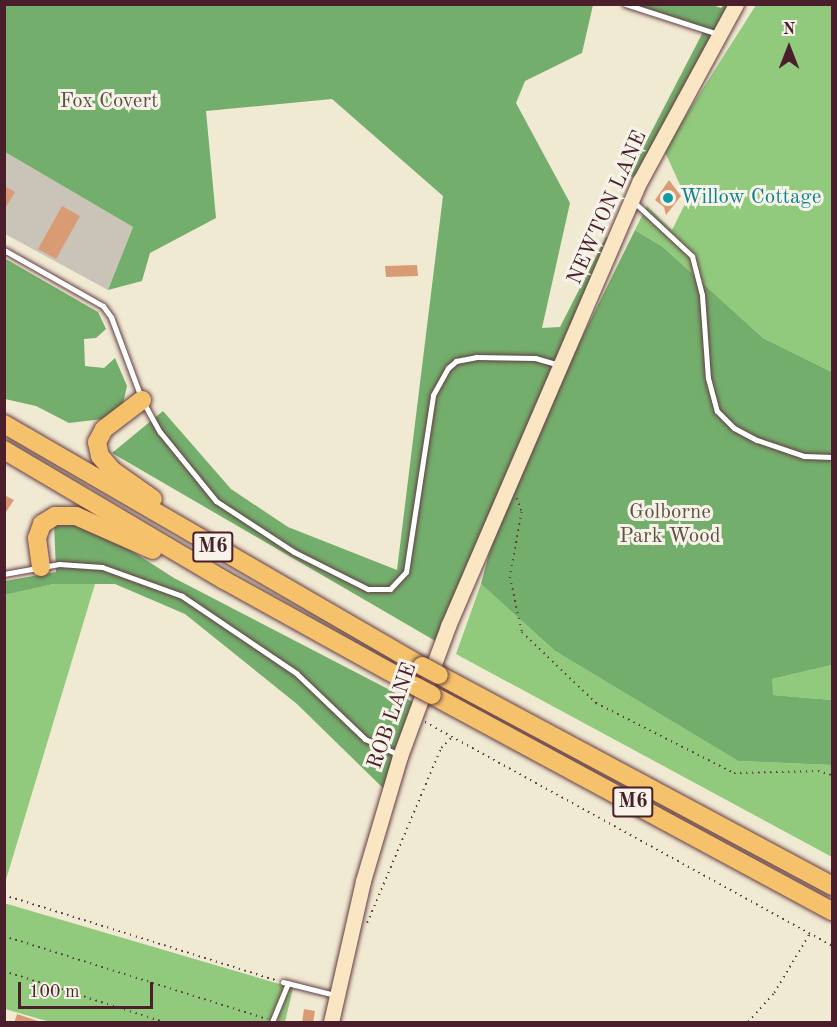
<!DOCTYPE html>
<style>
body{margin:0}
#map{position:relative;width:837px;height:1027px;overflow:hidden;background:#f1ead3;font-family:"Old Standard TT",serif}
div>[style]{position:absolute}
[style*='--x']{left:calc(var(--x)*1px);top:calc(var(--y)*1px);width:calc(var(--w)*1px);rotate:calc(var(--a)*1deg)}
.industrial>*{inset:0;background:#c9c3b8}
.green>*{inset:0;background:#91ca7d}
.forest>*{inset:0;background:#74ae6c}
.building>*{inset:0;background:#d99b74}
.path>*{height:1.5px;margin-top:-0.75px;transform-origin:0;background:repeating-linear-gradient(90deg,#633d44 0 1.5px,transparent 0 6px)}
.roads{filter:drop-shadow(0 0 2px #633d44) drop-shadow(0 0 2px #633d44)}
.lane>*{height:5px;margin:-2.5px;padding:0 2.5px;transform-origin:2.5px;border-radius:2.5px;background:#fff}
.secondary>*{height:15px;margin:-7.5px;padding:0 7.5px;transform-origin:7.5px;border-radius:7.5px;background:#fbe6c4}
.highway>*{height:18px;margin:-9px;padding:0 9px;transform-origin:9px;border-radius:9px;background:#f5c16b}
.bridges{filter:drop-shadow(0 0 2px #633d44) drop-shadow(0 0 2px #633d44)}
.highway-bridge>*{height:18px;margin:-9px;padding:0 9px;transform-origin:9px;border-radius:9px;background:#f5c16b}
.dots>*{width:16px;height:16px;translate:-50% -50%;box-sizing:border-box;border:3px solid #f7f3e8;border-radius:50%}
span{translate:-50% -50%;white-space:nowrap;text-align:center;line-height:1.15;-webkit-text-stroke:6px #f7f3e8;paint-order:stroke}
.shield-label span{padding:2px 4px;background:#f7f3e8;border:2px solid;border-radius:4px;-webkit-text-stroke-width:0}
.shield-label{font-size:20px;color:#4a1f2b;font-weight:700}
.park-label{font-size:21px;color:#5f5244}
.culture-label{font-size:21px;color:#0d838f}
.left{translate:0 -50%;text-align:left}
.street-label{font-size:21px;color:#4a1f2b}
.frame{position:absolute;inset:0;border:6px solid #4a1f2b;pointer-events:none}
.north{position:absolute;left:759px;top:18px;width:60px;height:60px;-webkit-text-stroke:4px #f7f3e8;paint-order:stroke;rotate:0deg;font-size:16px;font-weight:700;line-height:24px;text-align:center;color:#4a1f2b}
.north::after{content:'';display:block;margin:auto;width:21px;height:27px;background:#4a1f2b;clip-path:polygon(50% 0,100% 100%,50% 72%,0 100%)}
.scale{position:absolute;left:18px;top:982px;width:135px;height:27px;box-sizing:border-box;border:3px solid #4a1f2b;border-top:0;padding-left:8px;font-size:18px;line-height:21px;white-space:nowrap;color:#4a1f2b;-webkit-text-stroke:4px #f7f3e8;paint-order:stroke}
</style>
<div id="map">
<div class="industrial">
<i style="clip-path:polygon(5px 152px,133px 227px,108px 290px,5px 234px)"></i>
</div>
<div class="green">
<i style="clip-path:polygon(756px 5px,832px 5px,832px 372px,763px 338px,663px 247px,635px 230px,647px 206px,672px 230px,687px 200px,664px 150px)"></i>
<i style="clip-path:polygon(54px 584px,95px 584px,5px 883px,5px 595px)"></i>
<i style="clip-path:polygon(481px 584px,555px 651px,738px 761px,832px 765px,832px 857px,456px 654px)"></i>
<i style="clip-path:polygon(832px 665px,832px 700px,772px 695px,772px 679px)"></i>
<i style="clip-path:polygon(4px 903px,293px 988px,285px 1022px,50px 1022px,5px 1009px)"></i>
</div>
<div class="forest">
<i style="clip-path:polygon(710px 4px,721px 8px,724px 5px,743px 5px,643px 184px,629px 175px,703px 32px,623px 5px)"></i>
<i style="clip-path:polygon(5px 5px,593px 5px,582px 53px,525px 81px,516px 103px,570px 203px,542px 328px,560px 327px,606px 237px,614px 241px,517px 469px,635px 230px,663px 247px,763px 338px,832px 372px,832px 665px,772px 679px,773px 695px,832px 700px,832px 765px,738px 761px,555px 651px,481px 584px,503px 500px,444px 646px,112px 453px,163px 411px,231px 489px,288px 527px,397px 570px,443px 196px,332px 99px,206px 111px,216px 218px,150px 253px,142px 281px,108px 290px,133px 227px,5px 152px)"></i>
<i style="clip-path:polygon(4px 258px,98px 312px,106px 329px,96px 338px,84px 339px,85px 366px,104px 368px,115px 358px,127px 386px,123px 404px,103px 419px,69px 423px,36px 406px,5px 399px)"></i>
<i style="clip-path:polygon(54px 521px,86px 527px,121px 544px,174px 578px,415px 703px,385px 790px,297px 704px,185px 614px,115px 584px,54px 584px,5px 595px,5px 581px,56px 572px)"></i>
</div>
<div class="building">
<i style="clip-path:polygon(669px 180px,681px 196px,666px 215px,664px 207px,655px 200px)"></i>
<i style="clip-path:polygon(4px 186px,15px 192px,4px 210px)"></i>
<i style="clip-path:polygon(62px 206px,80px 216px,56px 259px,38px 249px)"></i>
<i style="clip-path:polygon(417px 265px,418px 276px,386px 277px,385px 266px)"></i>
<i style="clip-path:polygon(4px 495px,14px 500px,4px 515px)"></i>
<i style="clip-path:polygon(304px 1009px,315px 1011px,313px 1023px,302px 1023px)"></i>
<i style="clip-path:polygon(17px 1014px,38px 1021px,37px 1023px,14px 1023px)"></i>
</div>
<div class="path">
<i style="--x:517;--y:498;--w:15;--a:70"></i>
<i style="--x:522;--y:512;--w:66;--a:100.5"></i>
<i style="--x:510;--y:577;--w:56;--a:77.7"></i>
<i style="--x:522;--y:632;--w:103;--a:43.8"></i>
<i style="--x:596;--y:703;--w:155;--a:26.9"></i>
<i style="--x:734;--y:773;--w:84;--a:-1.4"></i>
<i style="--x:818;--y:771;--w:15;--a:16"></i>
<i style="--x:425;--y:722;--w:465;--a:28.8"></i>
<i style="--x:4;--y:895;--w:285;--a:17.4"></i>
<i style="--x:367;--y:923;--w:190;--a:-67.1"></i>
<i style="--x:441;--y:748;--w:14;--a:-45"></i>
<i style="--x:4;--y:936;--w:276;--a:17.5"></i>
<i style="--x:4;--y:971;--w:168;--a:17.7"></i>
<i style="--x:748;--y:1022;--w:39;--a:-48"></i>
<i style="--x:774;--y:993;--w:70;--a:-59"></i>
</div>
<div class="roads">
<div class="lane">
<i style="--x:625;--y:4;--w:98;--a:17.9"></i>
<i style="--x:633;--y:201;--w:81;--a:43"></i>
<i style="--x:692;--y:256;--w:40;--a:75.6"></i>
<i style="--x:702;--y:295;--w:83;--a:85.9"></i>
<i style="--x:708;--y:378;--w:34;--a:75"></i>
<i style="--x:717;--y:411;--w:24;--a:45"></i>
<i style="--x:734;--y:428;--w:26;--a:28"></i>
<i style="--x:757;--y:440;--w:50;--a:18.8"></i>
<i style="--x:804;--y:456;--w:28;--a:2"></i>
<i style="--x:4;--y:250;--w:114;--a:29.5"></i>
<i style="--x:103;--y:306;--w:14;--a:54"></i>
<i style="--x:111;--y:317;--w:89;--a:69.5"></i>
<i style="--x:142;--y:400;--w:37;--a:61"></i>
<i style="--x:160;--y:432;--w:89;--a:50.9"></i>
<i style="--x:216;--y:501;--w:93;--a:33.2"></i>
<i style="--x:294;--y:552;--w:83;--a:26.6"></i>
<i style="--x:368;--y:589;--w:22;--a:0"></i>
<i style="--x:390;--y:589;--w:23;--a:-47"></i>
<i style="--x:406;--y:572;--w:179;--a:-81.3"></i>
<i style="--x:433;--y:395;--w:31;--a:-61"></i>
<i style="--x:448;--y:368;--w:11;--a:-41"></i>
<i style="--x:456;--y:361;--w:20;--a:-11"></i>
<i style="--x:476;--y:357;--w:59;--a:1"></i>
<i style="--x:535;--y:358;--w:25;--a:16"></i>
<i style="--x:4;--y:574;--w:56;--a:-10.3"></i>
<i style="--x:59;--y:564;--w:43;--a:4"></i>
<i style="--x:102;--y:567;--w:85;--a:19.9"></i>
<i style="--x:182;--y:596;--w:138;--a:34"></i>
<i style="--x:296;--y:673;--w:95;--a:43.7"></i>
<i style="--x:365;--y:739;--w:38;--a:25"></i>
<i style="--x:283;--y:982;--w:54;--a:14"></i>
<i style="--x:272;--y:1022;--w:42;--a:-67.7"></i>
</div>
<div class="secondary">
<i style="--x:331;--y:1022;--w:145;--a:-77.2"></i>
<i style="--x:363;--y:881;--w:130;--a:-73.5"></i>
<i style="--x:400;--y:756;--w:139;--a:-69.7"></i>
<i style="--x:448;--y:626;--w:485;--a:-66.7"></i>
<i style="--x:640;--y:181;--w:201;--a:-61.5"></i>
</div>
<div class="highway">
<i style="--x:142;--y:400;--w:48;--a:142.7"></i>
<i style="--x:104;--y:429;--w:15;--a:118"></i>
<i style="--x:97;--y:442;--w:14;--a:78"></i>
<i style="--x:100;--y:456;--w:18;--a:49"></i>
<i style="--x:112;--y:470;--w:50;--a:35.3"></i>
<i style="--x:4;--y:424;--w:483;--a:30.1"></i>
<i style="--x:4;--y:450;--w:256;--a:30.6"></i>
<i style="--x:224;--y:580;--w:218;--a:29"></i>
<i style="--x:41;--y:567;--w:29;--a:-98"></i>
<i style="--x:37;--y:538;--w:15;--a:-70"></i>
<i style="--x:42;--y:524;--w:15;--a:-32"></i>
<i style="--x:55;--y:516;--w:21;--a:0"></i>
<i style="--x:76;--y:516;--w:84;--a:23.8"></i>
<i style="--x:439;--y:675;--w:446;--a:28.2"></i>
<i style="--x:432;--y:695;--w:455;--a:28.4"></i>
</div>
</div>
<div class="bridges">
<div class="highway-bridge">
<i style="--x:422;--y:666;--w:19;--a:28"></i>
<i style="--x:415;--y:686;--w:19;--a:28"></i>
</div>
</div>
<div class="dots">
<i style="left:668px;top:198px;background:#0f9aa8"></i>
</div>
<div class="shield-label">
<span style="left:213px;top:547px">M6</span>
<span style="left:633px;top:802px">M6</span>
</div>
<div class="park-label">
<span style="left:109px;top:102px">Fox Covert</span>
<span style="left:670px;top:525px">Golborne<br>Park Wood</span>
</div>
<div class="culture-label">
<span class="left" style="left:680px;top:198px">Willow Cottage</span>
</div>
<div class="street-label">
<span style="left:608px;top:208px;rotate:-66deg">NEWTON LANE</span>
<span style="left:393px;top:716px;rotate:-71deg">ROB LANE</span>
</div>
<div class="frame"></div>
<div class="north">N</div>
<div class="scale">100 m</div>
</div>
